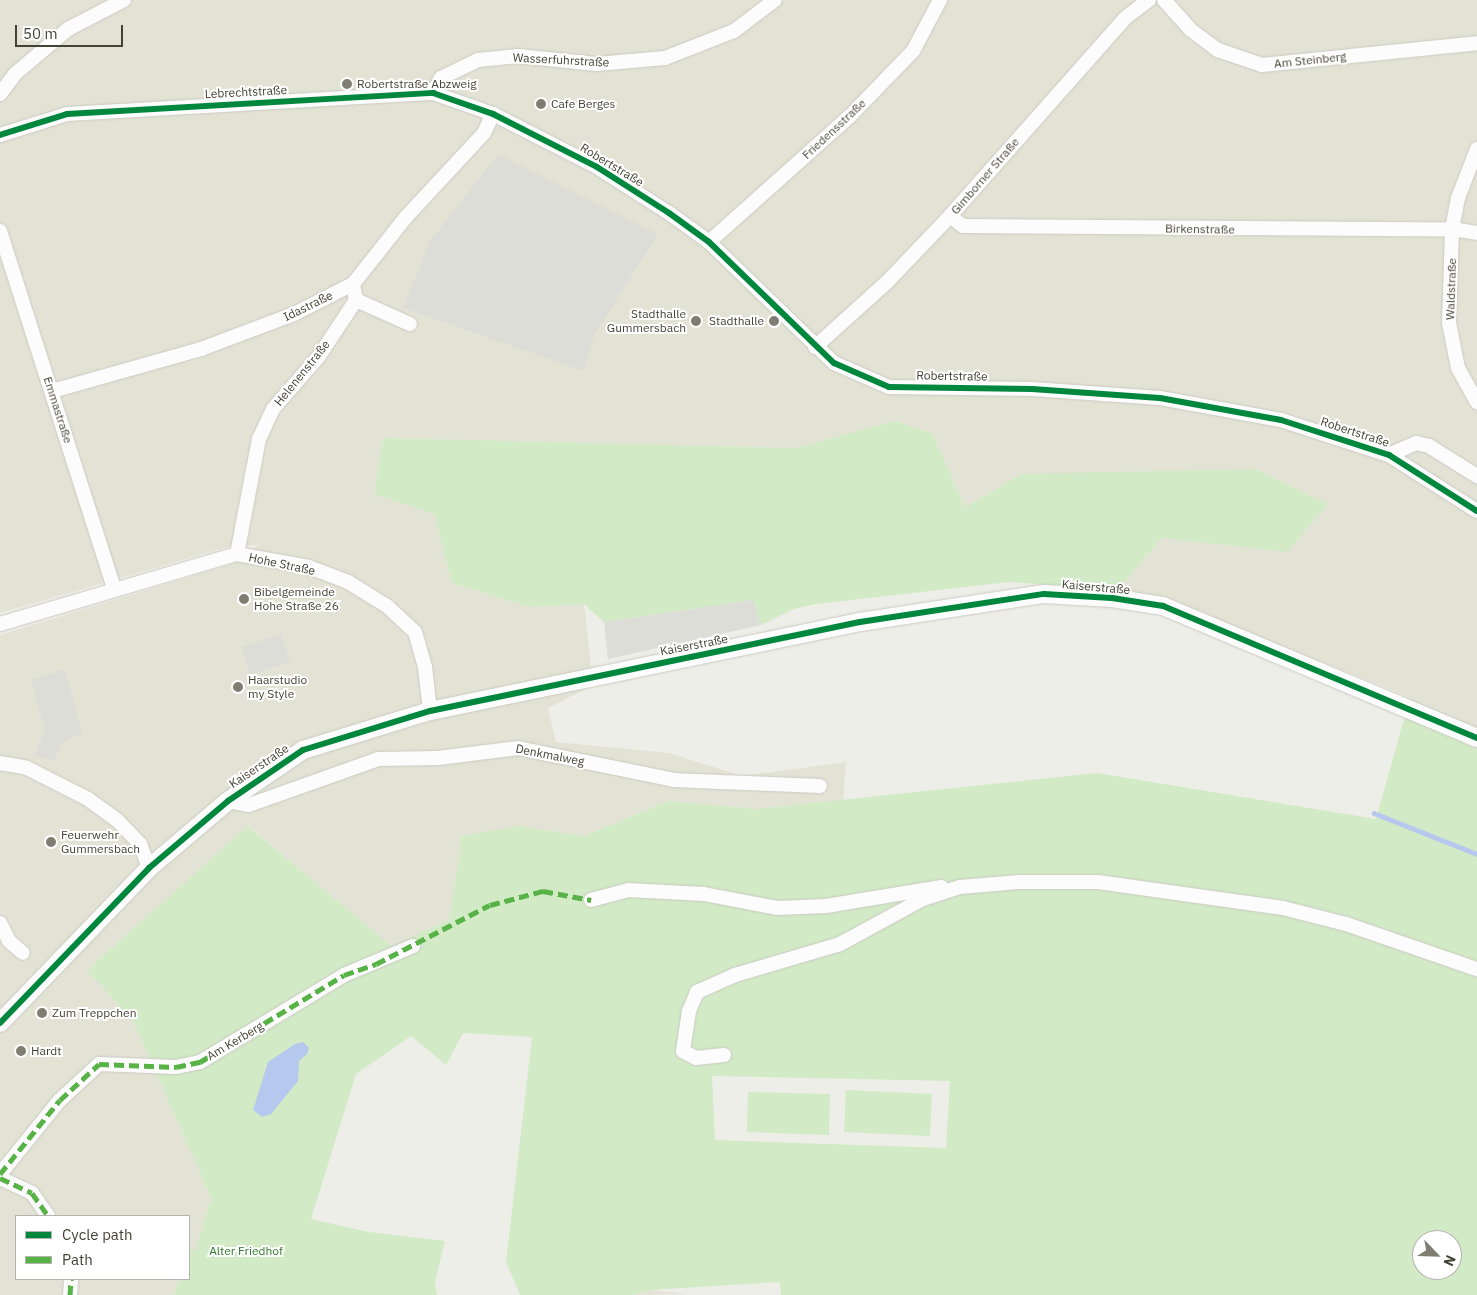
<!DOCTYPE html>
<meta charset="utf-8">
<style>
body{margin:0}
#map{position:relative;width:1477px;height:1295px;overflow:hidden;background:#eeeee8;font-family:"IBM Plex Sans",sans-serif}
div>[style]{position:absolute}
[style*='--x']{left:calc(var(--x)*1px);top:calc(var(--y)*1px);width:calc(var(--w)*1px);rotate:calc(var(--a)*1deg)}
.residential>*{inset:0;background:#e3e3d5}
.green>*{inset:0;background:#d2eac6}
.parking>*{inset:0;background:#ddddd7}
.water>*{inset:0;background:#b6c8ee}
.stream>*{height:4.5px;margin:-2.25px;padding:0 2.25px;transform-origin:2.25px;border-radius:2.25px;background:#b6c8ee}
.roads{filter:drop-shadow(0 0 1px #cbcac3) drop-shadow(0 0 1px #cbcac3)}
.minor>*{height:14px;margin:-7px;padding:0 7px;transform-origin:7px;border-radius:7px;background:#fcfcfc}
.tertiary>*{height:18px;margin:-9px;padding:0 9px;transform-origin:9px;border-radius:9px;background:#fcfcfc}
.quiet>*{height:5px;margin-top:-2.5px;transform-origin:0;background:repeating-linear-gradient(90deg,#57b346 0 10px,transparent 0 15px)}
.cycleway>*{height:6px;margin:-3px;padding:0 3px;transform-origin:3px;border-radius:3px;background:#00873e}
.dots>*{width:14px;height:14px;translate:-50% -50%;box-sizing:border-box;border:2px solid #fff;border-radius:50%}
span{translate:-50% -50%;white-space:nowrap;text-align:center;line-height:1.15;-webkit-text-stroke:4px #fff;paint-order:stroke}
.street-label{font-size:12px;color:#444234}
.poi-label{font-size:12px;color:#444234}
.left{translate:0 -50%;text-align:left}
.right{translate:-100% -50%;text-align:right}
.park-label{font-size:12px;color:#2e7627}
.legend{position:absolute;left:15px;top:1215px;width:175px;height:65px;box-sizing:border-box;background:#fff;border:1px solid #b4b3ae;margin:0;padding:6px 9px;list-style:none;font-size:15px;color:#444234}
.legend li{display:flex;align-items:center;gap:10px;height:25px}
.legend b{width:25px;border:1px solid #b4b3ae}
.north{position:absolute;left:1412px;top:1230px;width:50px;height:50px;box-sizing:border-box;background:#fff;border:1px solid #b4b3ae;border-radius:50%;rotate:114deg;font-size:14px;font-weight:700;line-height:20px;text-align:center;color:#444234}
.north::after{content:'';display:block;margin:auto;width:18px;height:22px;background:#807e73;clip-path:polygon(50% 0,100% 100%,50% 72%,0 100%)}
.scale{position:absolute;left:15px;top:25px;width:108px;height:22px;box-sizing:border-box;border:2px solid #444234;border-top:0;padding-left:6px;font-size:15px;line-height:18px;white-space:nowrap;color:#444234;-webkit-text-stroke:4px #fff;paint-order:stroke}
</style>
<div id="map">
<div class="residential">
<i style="clip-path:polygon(0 0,1477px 0,1477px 728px,1390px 689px,1156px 596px,1117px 590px,1162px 538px,1288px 552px,1022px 474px,965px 507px,932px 433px,895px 421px,796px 448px,383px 438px,374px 494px,434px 514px,452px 583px,530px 607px,584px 604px,593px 685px,548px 708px,556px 742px,669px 753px,742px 776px,846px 762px,843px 800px,755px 809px,669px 801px,584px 836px,519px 826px,449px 920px,391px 947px,249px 826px,87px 970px,135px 1024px,211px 1198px,196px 1251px,189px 1249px,189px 1216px,16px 1216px,16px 1279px,179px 1279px,174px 1295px,0 1295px,0 635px,232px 564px,258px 545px,230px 546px,0 613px)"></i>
<i style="clip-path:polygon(650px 1290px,688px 1294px,632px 1295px)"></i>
</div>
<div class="green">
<i style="clip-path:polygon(895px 421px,932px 433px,965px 507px,1022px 474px,1255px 469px,1328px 504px,1287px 552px,1162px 538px,1117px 590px,1009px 582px,816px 604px,794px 609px,761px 625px,753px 600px,604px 622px,584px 604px,530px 607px,452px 583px,434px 514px,374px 494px,383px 438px,795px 448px)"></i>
<i style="clip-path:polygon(evenodd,1410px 698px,1477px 728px,1477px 1295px,781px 1295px,780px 1282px,650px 1290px,632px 1295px,520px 1295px,506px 1262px,532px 1037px,463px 1033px,446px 1065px,411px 1036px,356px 1074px,311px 1219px,369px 1232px,445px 1241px,435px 1282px,437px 1295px,174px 1295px,179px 1279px,189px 1279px,189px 1249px,196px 1250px,211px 1198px,135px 1024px,87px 970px,248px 826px,391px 946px,449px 920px,462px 836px,519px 826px,584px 836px,669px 801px,755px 809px,1097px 773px,1376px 819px,1410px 698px,712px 1076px,950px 1081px,946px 1148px,715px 1140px,712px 1076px,1410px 698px,1422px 1240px,1452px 1240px,1452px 1270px,1422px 1270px,1422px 1240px)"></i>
<i style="clip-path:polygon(846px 1090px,932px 1094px,930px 1136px,844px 1132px)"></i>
<i style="clip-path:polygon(748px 1092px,830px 1094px,829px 1135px,747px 1132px)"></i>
</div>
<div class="parking">
<i style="clip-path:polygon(498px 154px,658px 234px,594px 336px,584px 371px,403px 308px,430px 241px)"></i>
<i style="clip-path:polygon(753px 600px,761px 625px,608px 659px,604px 622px)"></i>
<i style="clip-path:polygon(281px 634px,290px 662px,250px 675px,241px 647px)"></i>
<i style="clip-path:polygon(65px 669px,82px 733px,61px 744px,54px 761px,34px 756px,45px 730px,31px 680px)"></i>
</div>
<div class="water">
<i style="clip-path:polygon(303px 1042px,309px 1048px,307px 1054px,299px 1061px,298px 1081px,271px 1114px,262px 1117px,253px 1110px,268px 1062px,295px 1044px)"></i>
</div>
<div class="stream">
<i style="--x:1374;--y:813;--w:111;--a:21.7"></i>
</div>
<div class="roads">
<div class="minor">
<i style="--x:1164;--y:0;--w:40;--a:48"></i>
<i style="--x:1191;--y:30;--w:34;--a:37"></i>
<i style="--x:1218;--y:50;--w:46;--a:18.8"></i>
<i style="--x:1262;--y:65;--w:216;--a:-5.8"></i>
<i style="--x:433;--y:93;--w:17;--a:-62"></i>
<i style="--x:441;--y:78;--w:41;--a:-25.9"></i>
<i style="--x:478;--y:60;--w:40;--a:-5.7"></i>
<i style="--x:518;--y:56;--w:79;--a:5.8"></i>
<i style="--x:597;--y:64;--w:68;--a:-5"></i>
<i style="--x:665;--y:58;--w:74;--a:-21.4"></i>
<i style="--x:734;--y:31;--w:51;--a:-37.1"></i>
<i style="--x:0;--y:94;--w:26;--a:-53"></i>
<i style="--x:16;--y:73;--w:68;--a:-40.2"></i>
<i style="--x:68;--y:29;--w:63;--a:-27.4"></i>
<i style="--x:0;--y:135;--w:70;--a:-17.4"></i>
<i style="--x:67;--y:114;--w:367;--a:-3.3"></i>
<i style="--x:433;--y:93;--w:64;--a:19.3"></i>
<i style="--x:493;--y:114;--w:117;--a:27"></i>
<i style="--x:597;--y:167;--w:85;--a:32.6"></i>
<i style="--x:669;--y:213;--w:49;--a:35.9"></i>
<i style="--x:709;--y:242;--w:174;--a:44.1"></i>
<i style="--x:834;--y:363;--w:60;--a:23.6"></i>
<i style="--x:889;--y:387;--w:143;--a:0.8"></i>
<i style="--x:1032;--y:389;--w:128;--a:4"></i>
<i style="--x:1160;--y:398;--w:123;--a:10.3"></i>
<i style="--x:1281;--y:420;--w:114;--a:18"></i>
<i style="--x:1389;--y:455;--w:104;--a:32.5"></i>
<i style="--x:1477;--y:149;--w:53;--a:111.2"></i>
<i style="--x:1458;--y:198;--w:32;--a:101"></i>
<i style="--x:1452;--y:229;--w:94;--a:91.8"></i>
<i style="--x:1449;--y:323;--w:46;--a:78.7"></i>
<i style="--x:1458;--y:368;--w:39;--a:61"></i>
<i style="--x:950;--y:216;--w:16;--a:38"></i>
<i style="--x:963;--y:226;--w:489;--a:0.4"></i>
<i style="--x:1452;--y:229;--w:25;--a:9"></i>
<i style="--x:0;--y:231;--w:376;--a:72.3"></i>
<i style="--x:709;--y:242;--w:189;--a:-41.8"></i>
<i style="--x:850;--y:116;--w:91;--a:-45.9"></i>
<i style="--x:913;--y:51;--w:58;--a:-62.1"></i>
<i style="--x:356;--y:300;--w:59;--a:24"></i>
<i style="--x:815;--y:347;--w:97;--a:-42.1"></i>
<i style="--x:887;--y:282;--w:91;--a:-46.3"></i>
<i style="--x:950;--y:216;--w:264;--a:-48.5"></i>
<i style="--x:1125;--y:18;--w:30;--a:-37"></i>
<i style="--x:52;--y:391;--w:155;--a:-15.7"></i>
<i style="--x:201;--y:349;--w:99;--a:-20.6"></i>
<i style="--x:294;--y:314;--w:66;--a:-27"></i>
<i style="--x:353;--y:284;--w:85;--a:-51.7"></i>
<i style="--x:406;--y:217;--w:115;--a:-47.1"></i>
<i style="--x:484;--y:133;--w:21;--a:-65"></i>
<i style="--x:1389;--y:455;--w:30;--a:-24"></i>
<i style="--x:1416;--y:443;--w:13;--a:13"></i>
<i style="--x:1429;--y:446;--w:57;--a:32"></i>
<i style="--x:237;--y:554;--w:117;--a:-79.2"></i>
<i style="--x:259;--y:439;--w:33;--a:-65"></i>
<i style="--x:273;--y:409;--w:70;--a:-49"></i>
<i style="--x:319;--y:356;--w:67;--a:-56.5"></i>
<i style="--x:356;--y:300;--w:16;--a:-101"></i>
<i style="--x:0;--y:624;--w:247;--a:-16.5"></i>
<i style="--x:237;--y:554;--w:73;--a:10.2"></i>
<i style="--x:309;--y:567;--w:42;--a:21"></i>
<i style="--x:348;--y:582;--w:46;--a:31.6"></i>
<i style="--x:387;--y:606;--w:38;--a:43"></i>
<i style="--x:415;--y:632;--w:36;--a:74"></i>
<i style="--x:425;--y:667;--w:44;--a:83.5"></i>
<i style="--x:0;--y:763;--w:27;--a:10"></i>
<i style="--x:27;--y:768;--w:68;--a:26.9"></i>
<i style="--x:88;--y:799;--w:37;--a:36"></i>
<i style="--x:118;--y:821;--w:32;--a:46"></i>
<i style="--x:140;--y:844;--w:26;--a:69"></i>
<i style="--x:228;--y:801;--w:21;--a:11"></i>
<i style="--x:249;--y:805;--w:137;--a:-19.6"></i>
<i style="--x:378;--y:759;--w:60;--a:-1"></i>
<i style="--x:438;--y:758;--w:81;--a:-7.1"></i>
<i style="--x:518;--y:748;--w:159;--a:11.6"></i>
<i style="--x:674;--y:780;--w:146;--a:2.4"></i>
<i style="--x:591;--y:900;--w:38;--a:-15"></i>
<i style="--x:628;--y:890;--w:76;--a:3"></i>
<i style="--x:704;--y:894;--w:74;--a:10.9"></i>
<i style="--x:777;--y:908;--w:49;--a:-2.3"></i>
<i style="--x:826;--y:906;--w:117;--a:-9.4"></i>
<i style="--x:0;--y:923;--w:20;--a:63"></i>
<i style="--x:9;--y:941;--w:18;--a:41"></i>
<i style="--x:724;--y:1055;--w:28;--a:174"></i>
<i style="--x:696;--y:1058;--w:15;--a:-152"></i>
<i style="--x:683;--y:1051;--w:40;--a:-81.5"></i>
<i style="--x:689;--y:1011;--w:21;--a:-67"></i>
<i style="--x:697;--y:992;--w:42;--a:-24.1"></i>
<i style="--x:735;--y:975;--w:109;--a:-16.4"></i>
<i style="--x:840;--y:944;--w:94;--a:-28.5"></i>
<i style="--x:923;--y:899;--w:39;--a:-18"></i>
<i style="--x:960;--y:887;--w:59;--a:-4.8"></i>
<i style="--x:1019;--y:882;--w:79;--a:0"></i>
<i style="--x:1098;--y:882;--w:187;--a:8"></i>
<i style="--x:1283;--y:908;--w:65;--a:14.3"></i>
<i style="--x:1346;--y:924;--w:139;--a:19"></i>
<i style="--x:0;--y:1174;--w:95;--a:-51"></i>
<i style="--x:60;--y:1100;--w:53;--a:-42.7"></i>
<i style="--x:99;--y:1064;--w:77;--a:2.2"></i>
<i style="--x:176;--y:1067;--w:25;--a:-12"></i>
<i style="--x:200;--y:1062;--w:168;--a:-31.1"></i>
<i style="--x:344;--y:975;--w:75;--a:-22.8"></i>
<i style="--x:0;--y:1178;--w:35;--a:25"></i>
<i style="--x:32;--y:1193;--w:28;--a:55"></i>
<i style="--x:70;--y:1295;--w:16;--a:-86"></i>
</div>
<div class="tertiary">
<i style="--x:0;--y:1023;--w:215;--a:-46.1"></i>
<i style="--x:149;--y:868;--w:104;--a:-40.3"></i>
<i style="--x:228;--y:801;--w:91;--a:-34.2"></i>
<i style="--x:303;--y:750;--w:133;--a:-17.1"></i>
<i style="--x:430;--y:711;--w:439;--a:-11.7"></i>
<i style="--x:860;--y:622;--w:186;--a:-8.7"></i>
<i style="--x:1044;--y:594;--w:68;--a:3.4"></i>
<i style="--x:1112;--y:598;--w:52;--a:8.9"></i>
<i style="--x:1163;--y:606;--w:341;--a:22.8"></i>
</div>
</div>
<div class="quiet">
<i style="--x:0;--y:1174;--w:95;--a:-51"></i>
<i style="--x:60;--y:1100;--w:53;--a:-42.7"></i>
<i style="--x:99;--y:1064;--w:77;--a:2.2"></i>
<i style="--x:176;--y:1067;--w:25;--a:-12"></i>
<i style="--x:200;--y:1062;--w:168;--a:-31.1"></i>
<i style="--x:344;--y:975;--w:34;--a:-19"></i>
<i style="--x:376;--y:964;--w:128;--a:-27.4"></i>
<i style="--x:490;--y:905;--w:55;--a:-14.8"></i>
<i style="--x:543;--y:891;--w:49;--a:10.6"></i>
<i style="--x:0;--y:1178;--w:35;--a:25"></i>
<i style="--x:32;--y:1193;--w:28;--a:55"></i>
<i style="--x:70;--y:1295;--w:16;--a:-86"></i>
</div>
<div class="cycleway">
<i style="--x:0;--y:135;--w:70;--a:-17.4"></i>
<i style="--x:67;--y:114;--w:367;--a:-3.3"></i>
<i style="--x:433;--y:93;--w:64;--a:19.3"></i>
<i style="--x:493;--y:114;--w:117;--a:27"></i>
<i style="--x:597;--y:167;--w:85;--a:32.6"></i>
<i style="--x:669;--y:213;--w:49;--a:35.9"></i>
<i style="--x:709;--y:242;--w:174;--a:44.1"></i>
<i style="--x:834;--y:363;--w:60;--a:23.6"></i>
<i style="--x:889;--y:387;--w:143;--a:0.8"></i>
<i style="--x:1032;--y:389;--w:128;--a:4"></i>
<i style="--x:1160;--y:398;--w:123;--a:10.3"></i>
<i style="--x:1281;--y:420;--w:114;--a:18"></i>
<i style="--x:1389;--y:455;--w:104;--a:32.5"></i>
<i style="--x:0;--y:1023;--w:215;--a:-46.1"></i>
<i style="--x:149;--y:868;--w:104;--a:-40.3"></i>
<i style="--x:228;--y:801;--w:91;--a:-34.2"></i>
<i style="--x:303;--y:750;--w:133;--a:-17.1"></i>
<i style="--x:430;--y:711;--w:439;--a:-11.7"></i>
<i style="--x:860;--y:622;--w:186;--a:-8.7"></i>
<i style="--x:1044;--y:594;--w:68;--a:3.4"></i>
<i style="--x:1112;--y:598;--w:52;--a:8.9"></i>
<i style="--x:1163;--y:606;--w:341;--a:22.8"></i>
</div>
<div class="dots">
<i style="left:347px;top:84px;background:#807e73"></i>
<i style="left:541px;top:104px;background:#807e73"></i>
<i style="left:696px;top:321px;background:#807e73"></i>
<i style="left:774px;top:321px;background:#807e73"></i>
<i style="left:244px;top:599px;background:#807e73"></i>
<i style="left:238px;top:687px;background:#807e73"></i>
<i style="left:51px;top:842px;background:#807e73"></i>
<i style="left:42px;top:1013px;background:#807e73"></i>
<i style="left:21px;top:1051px;background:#807e73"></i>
</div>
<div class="street-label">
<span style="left:561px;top:60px;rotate:3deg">Wasserfuhrstraße</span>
<span style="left:1310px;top:60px;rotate:-6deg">Am Steinberg</span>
<span style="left:246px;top:92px;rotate:-3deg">Lebrechtstraße</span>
<span style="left:834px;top:129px;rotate:-43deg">Friedensstraße</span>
<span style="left:612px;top:165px;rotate:31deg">Robertstraße</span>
<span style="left:985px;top:176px;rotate:-49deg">Gimborner Straße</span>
<span style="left:1200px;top:229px;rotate:1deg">Birkenstraße</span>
<span style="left:1451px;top:289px;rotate:-88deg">Waldstraße</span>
<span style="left:308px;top:306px;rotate:-26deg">Idastraße</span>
<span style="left:302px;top:373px;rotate:-51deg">Helenenstraße</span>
<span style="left:952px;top:376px;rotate:1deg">Robertstraße</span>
<span style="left:58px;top:410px;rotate:72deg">Emmastraße</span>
<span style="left:1355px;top:432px;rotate:18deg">Robertstraße</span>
<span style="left:282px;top:564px;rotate:12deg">Hohe Straße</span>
<span style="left:1096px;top:587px;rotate:5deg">Kaiserstraße</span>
<span style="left:694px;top:645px;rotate:-11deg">Kaiserstraße</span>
<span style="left:550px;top:755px;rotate:11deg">Denkmalweg</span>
<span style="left:259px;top:766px;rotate:-34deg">Kaiserstraße</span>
<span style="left:235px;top:1041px;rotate:-31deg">Am Kerberg</span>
</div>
<div class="poi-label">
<span class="left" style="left:357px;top:84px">Robertstraße Abzweig</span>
<span class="left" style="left:551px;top:104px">Cafe Berges</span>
<span class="right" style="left:686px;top:321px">Stadthalle<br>Gummersbach</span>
<span class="right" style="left:764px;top:321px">Stadthalle</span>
<span class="left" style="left:254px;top:599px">Bibelgemeinde<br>Hohe Straße 26</span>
<span class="left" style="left:248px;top:687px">Haarstudio<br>my Style</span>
<span class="left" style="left:61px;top:842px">Feuerwehr<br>Gummersbach</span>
<span class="left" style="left:52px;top:1013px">Zum Treppchen</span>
<span class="left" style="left:31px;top:1051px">Hardt</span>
</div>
<div class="park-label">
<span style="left:246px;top:1251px">Alter Friedhof</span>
</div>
<ul class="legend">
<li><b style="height:6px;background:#00873e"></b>Cycle path</li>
<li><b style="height:6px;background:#57b346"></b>Path</li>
</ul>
<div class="north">N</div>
<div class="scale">50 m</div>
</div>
